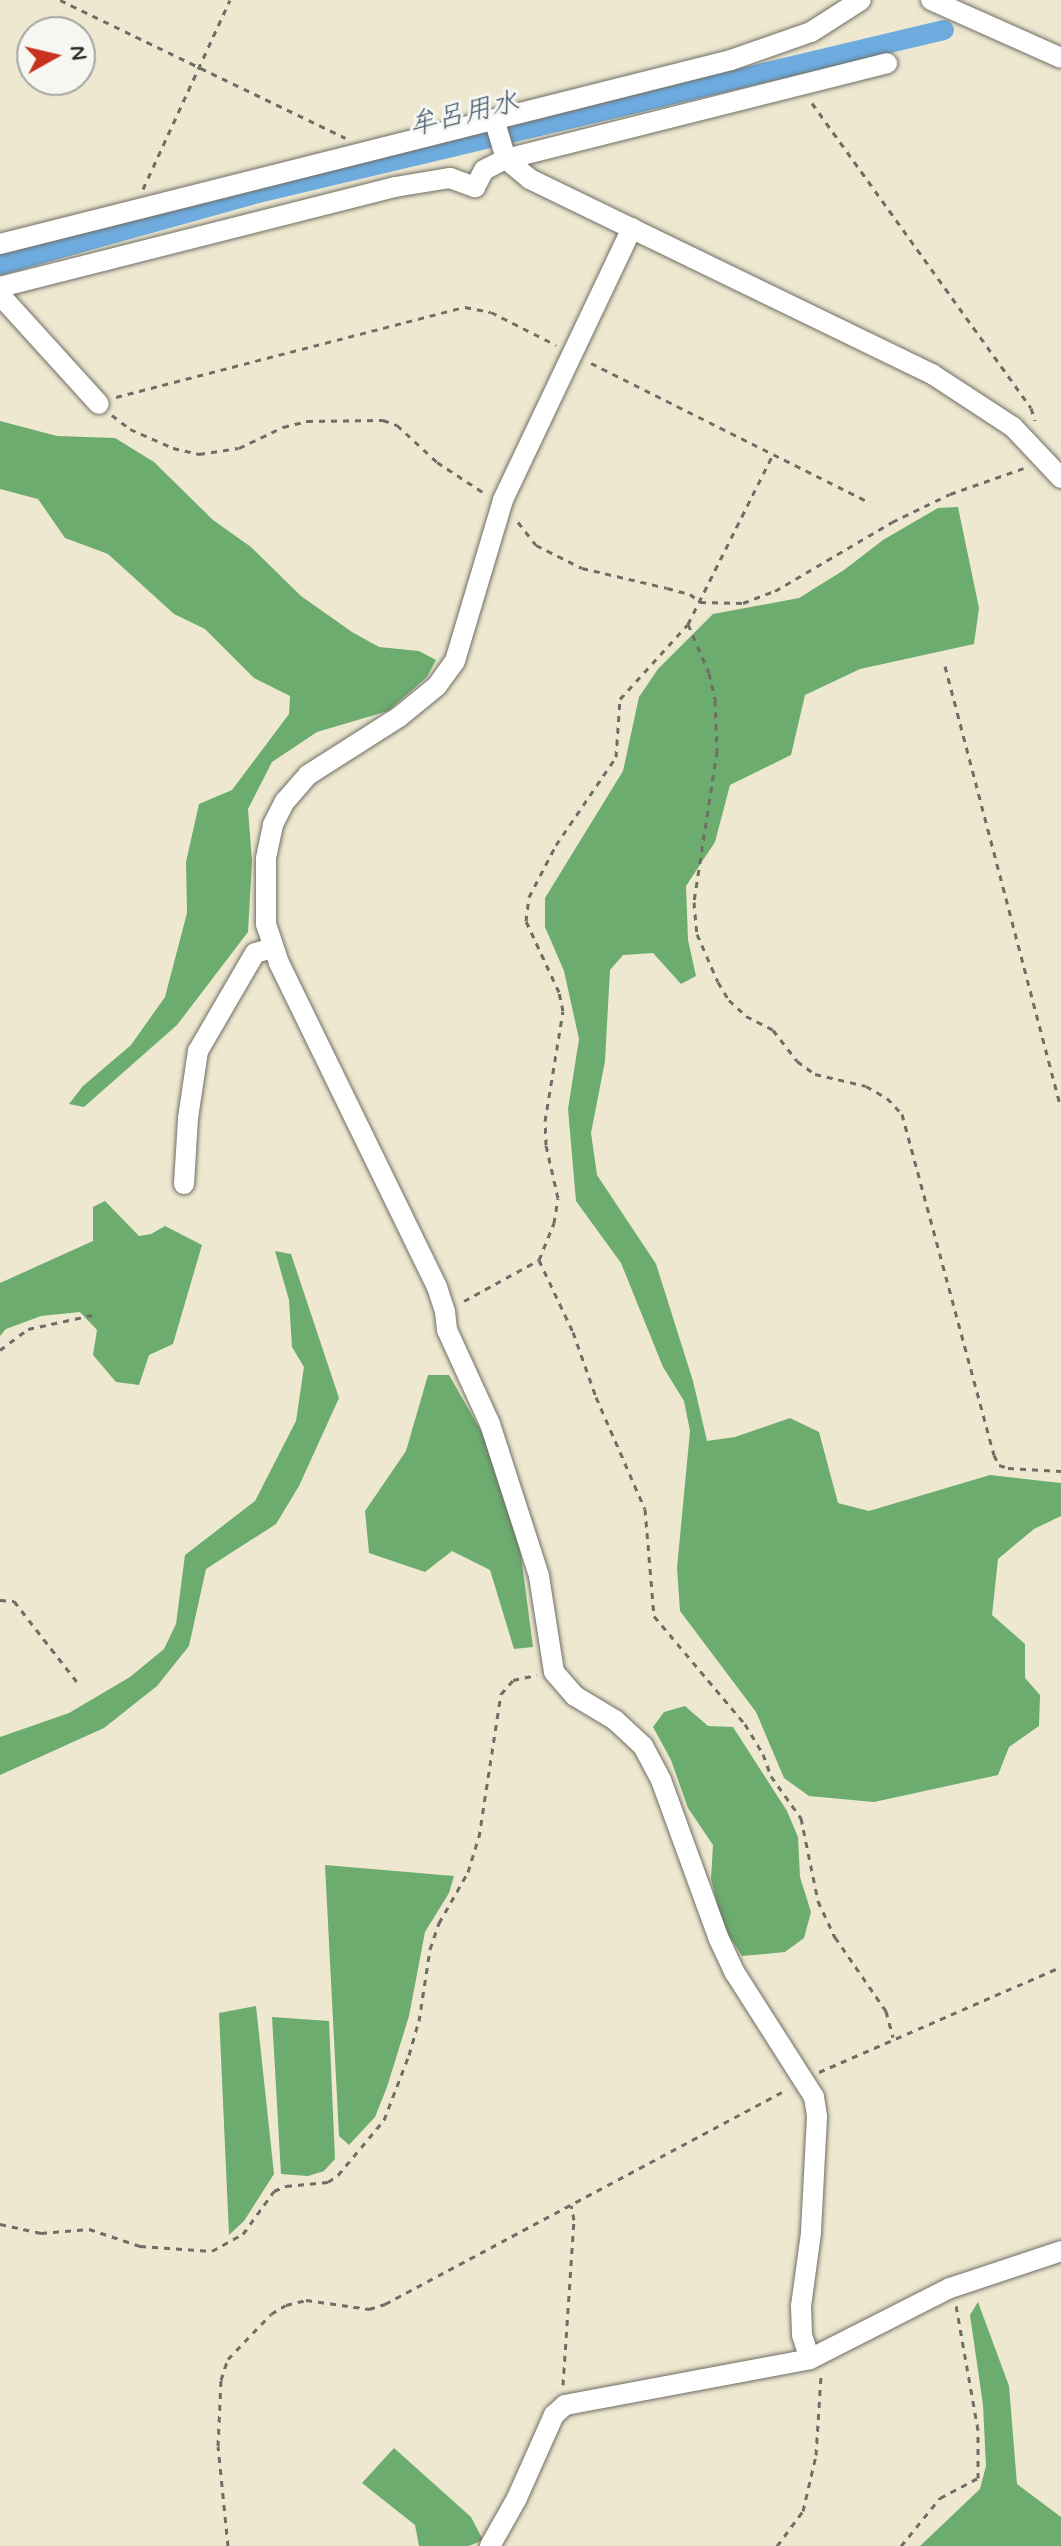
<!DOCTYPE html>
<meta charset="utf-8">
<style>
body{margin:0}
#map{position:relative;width:1061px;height:2546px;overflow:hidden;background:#eee8d0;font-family:Mynerve,"Klee One",sans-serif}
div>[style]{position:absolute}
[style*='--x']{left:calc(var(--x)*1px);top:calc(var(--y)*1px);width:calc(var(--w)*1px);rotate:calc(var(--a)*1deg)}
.forest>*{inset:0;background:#6cac6f}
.canal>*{height:20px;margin:-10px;padding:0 10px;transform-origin:10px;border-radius:10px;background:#6eace0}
.path>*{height:3px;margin-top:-1.5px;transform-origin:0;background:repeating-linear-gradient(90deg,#6f6d65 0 6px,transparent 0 12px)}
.roads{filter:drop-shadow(0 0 2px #6f6d65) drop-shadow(0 0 2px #6f6d65)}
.minor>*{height:20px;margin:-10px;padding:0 10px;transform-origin:10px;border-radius:10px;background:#fff}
span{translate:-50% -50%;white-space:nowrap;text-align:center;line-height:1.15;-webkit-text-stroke:6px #f6f6f2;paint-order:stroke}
.water-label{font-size:28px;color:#42586a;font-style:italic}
.north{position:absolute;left:16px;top:16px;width:80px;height:80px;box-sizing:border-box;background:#f6f6f2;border:2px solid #a5a5a2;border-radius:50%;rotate:82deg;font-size:22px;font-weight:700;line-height:32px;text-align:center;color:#2b2b2b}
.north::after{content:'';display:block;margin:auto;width:28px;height:36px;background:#c8321e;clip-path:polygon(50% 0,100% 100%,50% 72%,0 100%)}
</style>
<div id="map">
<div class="forest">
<i style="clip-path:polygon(0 421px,57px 436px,115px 438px,154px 462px,213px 520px,251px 547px,301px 596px,352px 632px,379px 647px,419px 651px,436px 660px,427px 677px,388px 711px,317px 732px,272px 762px,248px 809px,252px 861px,248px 932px,177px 1025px,84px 1107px,69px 1104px,83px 1086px,131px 1045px,165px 997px,187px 913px,186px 862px,199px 804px,232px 790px,289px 714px,290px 696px,254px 678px,205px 629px,174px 614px,108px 554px,65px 538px,38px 499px,0 489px)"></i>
<i style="clip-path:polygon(958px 507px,979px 608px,974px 644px,860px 669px,805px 695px,791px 755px,730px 785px,715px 842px,686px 886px,688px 940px,696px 976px,681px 984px,653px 953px,623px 955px,610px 970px,605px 1061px,591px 1133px,597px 1175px,656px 1264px,693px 1381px,707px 1441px,735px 1437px,790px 1418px,819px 1432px,838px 1503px,869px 1511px,990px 1475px,1061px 1483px,1061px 1516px,1034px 1529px,998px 1559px,992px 1615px,1025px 1644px,1025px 1678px,1040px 1695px,1039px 1726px,1009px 1747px,998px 1775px,874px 1802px,809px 1796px,784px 1778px,756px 1712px,680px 1611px,677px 1568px,690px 1431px,684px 1401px,663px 1367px,621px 1263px,576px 1201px,568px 1109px,579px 1039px,564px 971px,545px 927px,545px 898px,623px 771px,639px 697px,658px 669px,713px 614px,799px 598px,844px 570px,883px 540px,938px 508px)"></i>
<i style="clip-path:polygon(105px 1201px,139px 1236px,151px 1234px,165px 1226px,202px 1245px,173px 1344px,149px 1355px,139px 1385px,116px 1382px,93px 1355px,97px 1330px,80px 1312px,41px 1316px,6px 1329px,0 1336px,0 1283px,93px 1241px,93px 1207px)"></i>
<i style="clip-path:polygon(275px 1251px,291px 1254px,339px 1398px,299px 1486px,276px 1524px,206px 1569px,189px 1646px,157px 1686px,104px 1728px,0 1775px,0 1737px,69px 1713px,130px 1677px,164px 1649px,176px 1624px,185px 1555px,255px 1501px,296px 1421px,304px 1367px,292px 1347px,289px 1300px)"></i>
<i style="clip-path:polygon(428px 1375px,449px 1375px,492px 1450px,520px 1548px,533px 1647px,514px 1649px,490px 1570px,452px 1551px,425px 1572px,369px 1553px,365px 1511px,406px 1451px)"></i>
<i style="clip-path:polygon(685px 1706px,708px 1726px,733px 1727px,787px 1811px,798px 1837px,800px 1877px,811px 1912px,804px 1938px,785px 1952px,742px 1956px,723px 1926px,711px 1879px,713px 1845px,688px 1808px,671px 1760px,653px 1727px,664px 1712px)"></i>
<i style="clip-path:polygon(325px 1865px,454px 1876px,449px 1893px,425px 1932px,409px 2016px,387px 2087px,375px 2117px,349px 2145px,339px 2136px)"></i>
<i style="clip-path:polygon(256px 2006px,274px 2174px,244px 2221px,229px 2235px,219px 2013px)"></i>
<i style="clip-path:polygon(272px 2017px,329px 2021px,335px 2159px,324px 2171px,308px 2176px,281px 2174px)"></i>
<i style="clip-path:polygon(978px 2302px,1009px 2386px,1017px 2484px,1061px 2517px,1061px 2546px,920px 2546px,980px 2489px,986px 2466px,983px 2405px,970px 2315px)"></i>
<i style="clip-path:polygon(394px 2448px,471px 2517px,483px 2540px,469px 2546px,419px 2546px,415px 2525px,362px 2483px)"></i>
</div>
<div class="canal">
<i style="--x:0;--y:265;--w:268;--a:-15.6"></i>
<i style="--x:258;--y:193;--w:705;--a:-13.37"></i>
</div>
<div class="path">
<i style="--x:60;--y:0;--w:317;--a:25.8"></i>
<i style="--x:812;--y:103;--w:375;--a:54.3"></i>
<i style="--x:1031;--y:408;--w:13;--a:72"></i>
<i style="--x:143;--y:189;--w:208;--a:-65.3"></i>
<i style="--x:591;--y:363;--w:312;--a:26.6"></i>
<i style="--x:116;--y:397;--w:360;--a:-14.5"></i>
<i style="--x:465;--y:307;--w:26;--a:11"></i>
<i style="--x:491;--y:312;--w:73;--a:26.9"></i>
<i style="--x:112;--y:415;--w:23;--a:38"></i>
<i style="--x:130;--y:429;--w:47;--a:23.8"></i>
<i style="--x:173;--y:448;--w:27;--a:13"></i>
<i style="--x:199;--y:454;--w:40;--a:-8.5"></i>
<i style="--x:239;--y:448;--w:49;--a:-25.5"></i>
<i style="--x:283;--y:427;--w:25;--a:-14"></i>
<i style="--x:307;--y:421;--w:76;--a:-0.8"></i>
<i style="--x:383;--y:420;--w:15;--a:20"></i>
<i style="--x:397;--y:425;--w:54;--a:42.8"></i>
<i style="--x:437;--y:462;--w:56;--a:33.4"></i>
<i style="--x:518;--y:522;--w:29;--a:52"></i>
<i style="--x:536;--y:545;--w:51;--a:26.6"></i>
<i style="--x:582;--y:568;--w:87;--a:13.2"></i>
<i style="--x:667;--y:588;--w:24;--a:15"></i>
<i style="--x:690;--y:594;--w:13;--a:39"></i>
<i style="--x:700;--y:602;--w:43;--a:1.3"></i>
<i style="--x:743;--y:603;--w:34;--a:-21"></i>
<i style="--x:775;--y:591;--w:136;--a:-30.5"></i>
<i style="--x:892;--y:522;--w:64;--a:-25.8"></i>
<i style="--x:950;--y:494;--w:78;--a:-19.4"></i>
<i style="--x:688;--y:624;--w:53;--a:66.8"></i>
<i style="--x:709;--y:673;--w:28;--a:77"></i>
<i style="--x:715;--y:700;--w:51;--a:87.8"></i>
<i style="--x:717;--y:751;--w:153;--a:98.7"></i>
<i style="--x:694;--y:902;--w:32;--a:85"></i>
<i style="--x:697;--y:934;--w:52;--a:66.4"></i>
<i style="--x:718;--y:982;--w:21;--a:59"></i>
<i style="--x:729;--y:1000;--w:23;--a:43"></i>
<i style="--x:746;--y:1016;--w:30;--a:27"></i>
<i style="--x:773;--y:1030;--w:39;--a:52"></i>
<i style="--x:797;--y:1061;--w:22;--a:36"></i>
<i style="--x:815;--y:1074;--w:52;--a:13.2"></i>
<i style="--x:866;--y:1086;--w:24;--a:30"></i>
<i style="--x:887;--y:1098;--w:22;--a:47"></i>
<i style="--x:902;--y:1114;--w:353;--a:74.9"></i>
<i style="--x:994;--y:1455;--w:11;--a:63"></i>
<i style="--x:999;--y:1465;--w:9;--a:18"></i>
<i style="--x:1008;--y:1468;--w:53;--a:3.2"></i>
<i style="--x:945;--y:666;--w:456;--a:75.3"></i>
<i style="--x:539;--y:1260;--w:80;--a:64.7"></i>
<i style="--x:573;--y:1332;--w:69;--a:70.5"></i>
<i style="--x:596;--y:1397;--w:122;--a:66.4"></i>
<i style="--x:645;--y:1509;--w:107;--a:85.2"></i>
<i style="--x:654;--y:1616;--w:141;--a:49.9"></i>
<i style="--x:745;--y:1724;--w:35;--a:59"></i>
<i style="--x:763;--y:1754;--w:23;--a:70"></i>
<i style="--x:771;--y:1776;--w:52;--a:54.5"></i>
<i style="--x:801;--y:1818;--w:85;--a:78.4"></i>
<i style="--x:818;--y:1901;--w:40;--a:65"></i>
<i style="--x:835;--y:1937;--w:90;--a:55.4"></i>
<i style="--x:886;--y:2011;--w:27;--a:75"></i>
<i style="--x:464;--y:1301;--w:85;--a:-28.7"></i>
<i style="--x:539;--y:1260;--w:40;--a:-68"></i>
<i style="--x:554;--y:1223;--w:25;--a:-81"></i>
<i style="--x:558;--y:1198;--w:54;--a:-102.8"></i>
<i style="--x:546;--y:1145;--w:24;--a:-92"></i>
<i style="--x:545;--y:1121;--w:111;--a:-80.7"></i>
<i style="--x:563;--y:1011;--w:19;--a:-102"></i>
<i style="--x:559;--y:992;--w:78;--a:-114.9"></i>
<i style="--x:526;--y:921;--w:24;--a:-83"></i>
<i style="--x:529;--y:897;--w:59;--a:-62.6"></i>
<i style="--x:556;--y:845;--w:107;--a:-55.7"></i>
<i style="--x:616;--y:757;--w:58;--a:-86.1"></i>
<i style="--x:620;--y:699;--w:101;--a:-47.8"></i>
<i style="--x:688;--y:624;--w:192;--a:-63.4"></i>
<i style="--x:0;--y:1350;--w:35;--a:-37"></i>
<i style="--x:28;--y:1329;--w:66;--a:-12.2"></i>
<i style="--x:0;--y:1600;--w:14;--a:4"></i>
<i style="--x:14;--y:1601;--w:103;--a:52.1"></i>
<i style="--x:819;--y:2072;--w:264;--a:-23.5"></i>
<i style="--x:0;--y:2224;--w:42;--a:12.4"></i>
<i style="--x:41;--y:2233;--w:48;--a:-4.8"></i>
<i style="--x:89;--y:2229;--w:54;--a:18.4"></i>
<i style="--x:140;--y:2246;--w:72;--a:4"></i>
<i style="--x:212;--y:2251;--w:35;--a:-29"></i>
<i style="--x:243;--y:2234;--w:53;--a:-54.2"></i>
<i style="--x:274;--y:2191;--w:13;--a:-23"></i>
<i style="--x:286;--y:2186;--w:42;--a:-5.4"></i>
<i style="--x:328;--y:2182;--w:12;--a:-35"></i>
<i style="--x:338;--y:2175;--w:72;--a:-50.1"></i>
<i style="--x:384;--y:2120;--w:70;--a:-69"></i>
<i style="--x:409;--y:2055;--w:35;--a:-74"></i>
<i style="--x:419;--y:2021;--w:73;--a:-81.3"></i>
<i style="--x:430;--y:1949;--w:28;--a:-71"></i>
<i style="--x:439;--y:1923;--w:59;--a:-60.4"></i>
<i style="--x:468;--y:1872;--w:37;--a:-73"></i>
<i style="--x:479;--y:1837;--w:145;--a:-81.3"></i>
<i style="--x:501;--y:1694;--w:18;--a:-49"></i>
<i style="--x:513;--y:1680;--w:24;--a:-12"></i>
<i style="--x:563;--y:2385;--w:165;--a:-86.2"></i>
<i style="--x:574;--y:2220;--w:15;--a:-101"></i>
<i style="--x:228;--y:2546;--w:100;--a:-95.7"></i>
<i style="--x:218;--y:2446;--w:66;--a:-87.4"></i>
<i style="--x:221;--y:2380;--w:22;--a:-72"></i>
<i style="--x:228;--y:2359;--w:62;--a:-46.3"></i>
<i style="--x:271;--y:2314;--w:17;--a:-31"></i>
<i style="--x:286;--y:2305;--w:21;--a:-14"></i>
<i style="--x:306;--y:2300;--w:64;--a:8.1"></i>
<i style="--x:369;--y:2309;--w:17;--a:-17"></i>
<i style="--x:385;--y:2304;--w:456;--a:-28.1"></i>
<i style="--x:777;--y:2546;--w:44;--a:-53.4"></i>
<i style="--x:803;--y:2511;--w:57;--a:-76.9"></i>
<i style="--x:816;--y:2455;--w:80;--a:-86.4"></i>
<i style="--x:901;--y:2546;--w:62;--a:-50.9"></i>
<i style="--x:940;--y:2498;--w:43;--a:-27.8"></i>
<i style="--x:978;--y:2478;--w:48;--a:-90"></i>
<i style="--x:978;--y:2430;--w:127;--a:-100"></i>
</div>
<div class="roads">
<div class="minor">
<i style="--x:931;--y:0;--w:142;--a:24"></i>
<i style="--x:494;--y:119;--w:42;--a:73.3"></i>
<i style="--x:506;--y:159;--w:31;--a:40"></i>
<i style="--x:530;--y:179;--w:447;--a:25.9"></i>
<i style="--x:932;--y:374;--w:97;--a:33.2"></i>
<i style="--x:1013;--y:427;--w:70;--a:46.7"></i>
<i style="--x:632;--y:228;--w:301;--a:115.4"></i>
<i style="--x:503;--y:500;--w:168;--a:106.6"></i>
<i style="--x:455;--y:661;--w:31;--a:126"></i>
<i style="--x:437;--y:686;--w:49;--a:140.8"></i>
<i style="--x:399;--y:717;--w:108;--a:147.5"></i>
<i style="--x:308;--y:775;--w:35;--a:131"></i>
<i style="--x:285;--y:801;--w:27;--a:117"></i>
<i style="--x:273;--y:825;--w:35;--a:102"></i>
<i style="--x:266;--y:859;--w:65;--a:90"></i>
<i style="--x:266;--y:924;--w:41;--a:71.6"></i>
<i style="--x:279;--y:963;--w:360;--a:64"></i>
<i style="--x:437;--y:1287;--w:25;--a:72"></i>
<i style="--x:445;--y:1311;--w:19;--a:84"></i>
<i style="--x:447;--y:1330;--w:103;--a:65.4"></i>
<i style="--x:490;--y:1424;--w:160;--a:72.1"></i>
<i style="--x:539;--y:1576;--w:97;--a:81.1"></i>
<i style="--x:554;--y:1672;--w:32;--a:49"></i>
<i style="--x:575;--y:1696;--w:47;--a:31"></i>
<i style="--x:615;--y:1720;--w:38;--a:43"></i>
<i style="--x:643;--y:1746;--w:38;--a:62"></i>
<i style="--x:661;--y:1780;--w:167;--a:70"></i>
<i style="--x:718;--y:1937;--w:40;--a:65"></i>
<i style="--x:735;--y:1973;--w:147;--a:57.5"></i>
<i style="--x:814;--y:2097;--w:20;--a:81"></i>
<i style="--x:817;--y:2117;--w:116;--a:93"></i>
<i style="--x:811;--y:2233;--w:74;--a:97.8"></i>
<i style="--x:801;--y:2306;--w:29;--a:88"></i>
<i style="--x:802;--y:2335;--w:25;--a:72"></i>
<i style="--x:0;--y:244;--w:754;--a:-14.13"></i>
<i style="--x:731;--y:60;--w:85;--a:-19.3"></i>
<i style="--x:811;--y:32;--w:59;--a:-32.6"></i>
<i style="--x:0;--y:287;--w:407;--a:-14.2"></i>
<i style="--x:395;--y:187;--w:56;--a:-9.3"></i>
<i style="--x:450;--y:178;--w:27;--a:20"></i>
<i style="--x:475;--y:187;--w:19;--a:-62"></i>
<i style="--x:484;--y:170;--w:25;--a:-27"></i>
<i style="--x:506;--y:159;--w:393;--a:-14.1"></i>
<i style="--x:0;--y:295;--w:147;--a:47.8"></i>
<i style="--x:184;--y:1184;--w:66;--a:-86.5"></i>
<i style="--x:188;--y:1118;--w:68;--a:-81.5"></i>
<i style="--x:198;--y:1051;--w:113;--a:-59.8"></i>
<i style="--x:255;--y:953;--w:18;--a:-16"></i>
<i style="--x:490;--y:2546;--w:55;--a:-60.6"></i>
<i style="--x:517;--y:2498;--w:91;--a:-66"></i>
<i style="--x:554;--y:2415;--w:15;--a:-42"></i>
<i style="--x:565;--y:2405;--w:249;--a:-10.6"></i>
<i style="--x:810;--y:2359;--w:157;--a:-26.9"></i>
<i style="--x:950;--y:2288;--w:117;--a:-18.4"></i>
</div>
</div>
<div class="water-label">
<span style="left:464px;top:115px;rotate:-13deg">牟呂用水</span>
</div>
<div class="north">N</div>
</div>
